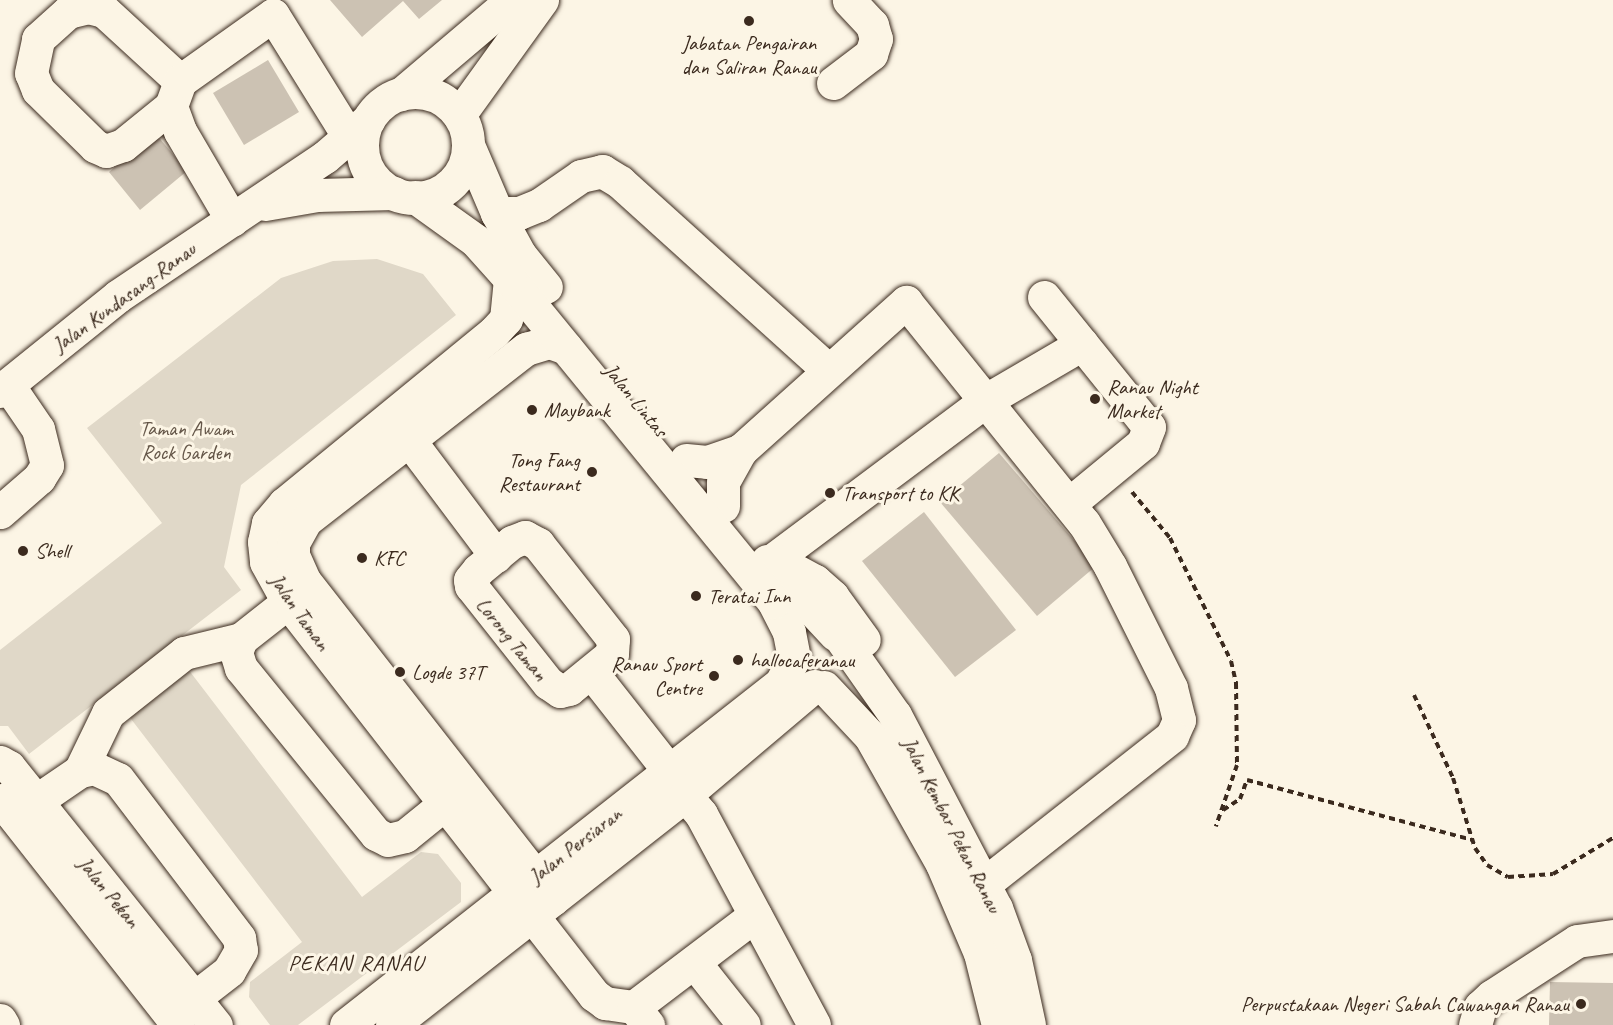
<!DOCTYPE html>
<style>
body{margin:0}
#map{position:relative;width:1613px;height:1025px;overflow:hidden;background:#fcf5e5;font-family:Caveat,sans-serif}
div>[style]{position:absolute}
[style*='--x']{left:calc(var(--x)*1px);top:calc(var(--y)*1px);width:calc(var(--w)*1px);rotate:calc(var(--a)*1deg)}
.green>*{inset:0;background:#e0d8c8}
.building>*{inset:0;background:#ccc2b3}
.path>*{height:4px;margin-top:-2px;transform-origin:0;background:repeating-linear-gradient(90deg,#3b2a1e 0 6px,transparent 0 10.5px)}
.roads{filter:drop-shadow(0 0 2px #3b2a1e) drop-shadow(0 0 2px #3b2a1e)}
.minor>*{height:33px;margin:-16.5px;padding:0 16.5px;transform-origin:16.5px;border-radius:16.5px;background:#fcf5e5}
.highway>*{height:33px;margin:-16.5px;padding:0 16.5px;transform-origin:16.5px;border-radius:16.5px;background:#fcf5e5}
.highway>.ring{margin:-16.5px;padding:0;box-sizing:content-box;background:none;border:33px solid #fcf5e5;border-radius:50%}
.dots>*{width:16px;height:16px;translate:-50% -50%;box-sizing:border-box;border:3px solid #fcf5e5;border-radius:50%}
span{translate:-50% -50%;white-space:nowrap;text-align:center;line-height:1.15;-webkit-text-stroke:6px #fcf5e5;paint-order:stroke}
.poi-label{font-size:21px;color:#3b2a1e}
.left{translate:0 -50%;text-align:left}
.right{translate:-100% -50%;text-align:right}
.street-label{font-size:21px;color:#3b2a1e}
.park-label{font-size:21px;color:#645648}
.neighbourhood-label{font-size:22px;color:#3b2a1e;letter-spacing:1.5px}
</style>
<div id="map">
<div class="green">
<i style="clip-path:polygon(377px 259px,423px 274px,456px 315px,241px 485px,224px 567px,241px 590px,29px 754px,8px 726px,0 726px,0 650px,162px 523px,87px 428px,281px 278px,333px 261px)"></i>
<i style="clip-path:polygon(188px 669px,362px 897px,421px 852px,438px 854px,461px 883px,461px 902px,298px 1025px,270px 1025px,249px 997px,250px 982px,302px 942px,128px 715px)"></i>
</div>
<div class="building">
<i style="clip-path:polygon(330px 0,442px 0,419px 19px,403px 1px,362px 37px)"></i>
<i style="clip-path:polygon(268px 60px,299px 112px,244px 145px,213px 93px)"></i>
<i style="clip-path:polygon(155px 133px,187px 171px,140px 210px,109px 172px)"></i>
<i style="clip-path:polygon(999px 453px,1096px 566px,1037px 616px,940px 502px)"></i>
<i style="clip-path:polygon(924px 512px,1016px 630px,955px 677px,862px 561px)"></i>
<i style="clip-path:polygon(1550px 982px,1613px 983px,1613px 1025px,1549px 1025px)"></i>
</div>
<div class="path">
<i style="--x:1132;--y:492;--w:60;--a:50.4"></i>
<i style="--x:1170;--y:538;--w:137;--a:63.6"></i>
<i style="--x:1231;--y:661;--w:23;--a:77"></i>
<i style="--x:1236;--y:683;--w:82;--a:89.3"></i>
<i style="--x:1237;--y:765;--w:65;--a:109"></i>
<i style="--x:1414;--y:695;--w:92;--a:64.8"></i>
<i style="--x:1453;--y:778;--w:73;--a:72.6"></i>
<i style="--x:1475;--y:848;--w:21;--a:55"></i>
<i style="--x:1487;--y:865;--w:24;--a:30"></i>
<i style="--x:1508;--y:877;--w:45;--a:-3.8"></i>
<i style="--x:1553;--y:874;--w:70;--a:-31"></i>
<i style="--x:1223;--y:810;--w:20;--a:-33"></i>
<i style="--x:1240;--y:799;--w:20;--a:-70"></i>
<i style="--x:1247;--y:780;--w:234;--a:14.9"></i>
</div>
<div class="roads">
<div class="minor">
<i style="--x:833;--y:83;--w:48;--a:-37.3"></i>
<i style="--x:871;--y:54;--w:16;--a:-72"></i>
<i style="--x:876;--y:39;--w:15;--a:-106"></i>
<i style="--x:872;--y:25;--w:34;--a:-133"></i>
<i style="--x:171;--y:106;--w:62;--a:140.9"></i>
<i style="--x:123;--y:145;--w:18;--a:161"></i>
<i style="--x:106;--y:151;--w:12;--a:-156"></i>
<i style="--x:95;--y:146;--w:80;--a:-135.5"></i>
<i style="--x:38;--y:90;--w:18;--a:-112"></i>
<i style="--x:31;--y:73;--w:35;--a:-78"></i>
<i style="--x:38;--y:39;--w:40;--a:-42"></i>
<i style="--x:68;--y:12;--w:21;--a:-14"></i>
<i style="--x:88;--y:7;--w:16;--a:14"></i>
<i style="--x:104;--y:11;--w:103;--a:42.6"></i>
<i style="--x:468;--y:145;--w:74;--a:66.9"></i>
<i style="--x:497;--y:213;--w:48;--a:61.3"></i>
<i style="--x:520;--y:255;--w:41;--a:50.9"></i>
<i style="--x:497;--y:213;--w:22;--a:0"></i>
<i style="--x:519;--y:213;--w:22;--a:-22"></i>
<i style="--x:539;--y:205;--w:51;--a:-34.6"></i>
<i style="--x:581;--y:176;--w:22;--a:-13"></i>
<i style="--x:602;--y:171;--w:21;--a:31"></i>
<i style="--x:620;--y:182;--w:280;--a:42.1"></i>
<i style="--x:232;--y:220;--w:103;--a:-120.3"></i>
<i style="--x:180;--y:131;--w:27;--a:-110"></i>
<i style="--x:171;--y:106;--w:27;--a:-70"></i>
<i style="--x:180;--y:81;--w:114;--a:-35.4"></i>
<i style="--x:273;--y:15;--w:144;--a:58.1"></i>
<i style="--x:510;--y:279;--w:40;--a:95.7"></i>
<i style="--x:506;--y:319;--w:18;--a:133"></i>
<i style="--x:494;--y:332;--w:271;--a:140.7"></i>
<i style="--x:284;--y:504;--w:25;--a:130"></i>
<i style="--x:268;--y:523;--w:19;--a:102"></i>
<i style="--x:264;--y:542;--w:20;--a:84"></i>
<i style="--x:266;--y:562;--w:46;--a:61.2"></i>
<i style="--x:288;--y:602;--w:498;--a:52.1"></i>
<i style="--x:594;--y:995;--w:14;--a:36"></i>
<i style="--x:605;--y:1003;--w:29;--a:8"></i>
<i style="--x:634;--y:1007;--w:23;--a:52"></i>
<i style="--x:1044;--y:297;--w:167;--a:51.1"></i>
<i style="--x:1149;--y:427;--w:17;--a:111"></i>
<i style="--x:1143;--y:443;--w:96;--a:140.5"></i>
<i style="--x:397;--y:424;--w:165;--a:53.1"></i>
<i style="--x:686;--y:460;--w:21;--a:5"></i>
<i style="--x:707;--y:462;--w:36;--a:-19"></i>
<i style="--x:723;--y:506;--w:24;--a:-90"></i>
<i style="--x:723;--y:482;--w:37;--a:-61"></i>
<i style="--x:741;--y:450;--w:222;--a:-41.9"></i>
<i style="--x:906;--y:302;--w:284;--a:51.2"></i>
<i style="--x:1084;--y:523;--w:50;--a:58.8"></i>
<i style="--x:1110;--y:566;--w:136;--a:63.4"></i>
<i style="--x:1171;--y:688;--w:33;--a:76"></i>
<i style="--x:1179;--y:720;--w:17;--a:114"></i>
<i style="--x:1172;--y:736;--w:239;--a:141.8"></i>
<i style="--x:0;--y:512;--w:52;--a:-41.1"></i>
<i style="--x:39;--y:478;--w:15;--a:-58"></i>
<i style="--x:47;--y:465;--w:37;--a:-104"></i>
<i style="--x:38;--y:429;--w:53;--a:-124.3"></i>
<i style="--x:525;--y:537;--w:15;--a:28"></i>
<i style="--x:538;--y:544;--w:121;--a:51.7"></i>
<i style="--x:613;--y:639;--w:15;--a:94"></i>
<i style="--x:612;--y:654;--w:55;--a:140.9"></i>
<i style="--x:569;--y:689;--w:9;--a:167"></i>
<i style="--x:560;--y:691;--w:14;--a:-146"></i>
<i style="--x:548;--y:683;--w:124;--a:-128.4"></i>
<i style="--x:471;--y:586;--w:6;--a:-99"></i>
<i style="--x:470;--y:580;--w:13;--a:-51"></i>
<i style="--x:478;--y:570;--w:44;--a:-39.5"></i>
<i style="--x:512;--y:542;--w:14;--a:-21"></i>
<i style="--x:774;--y:559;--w:267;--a:-36.8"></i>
<i style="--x:988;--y:399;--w:109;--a:-30.3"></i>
<i style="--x:767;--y:561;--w:100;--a:47"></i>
<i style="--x:778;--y:561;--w:42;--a:28.4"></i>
<i style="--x:815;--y:581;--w:23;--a:41"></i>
<i style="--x:832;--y:596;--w:54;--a:54"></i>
<i style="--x:288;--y:602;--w:60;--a:141.8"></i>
<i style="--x:241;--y:639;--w:14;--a:111"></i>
<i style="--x:236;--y:652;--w:17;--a:73"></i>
<i style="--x:241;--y:668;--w:214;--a:50.9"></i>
<i style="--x:376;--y:834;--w:13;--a:27"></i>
<i style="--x:388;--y:840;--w:17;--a:-13"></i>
<i style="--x:405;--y:836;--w:75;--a:-39"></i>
<i style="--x:842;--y:640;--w:92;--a:54.8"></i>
<i style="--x:895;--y:715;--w:218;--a:62.4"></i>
<i style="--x:996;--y:908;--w:55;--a:69.9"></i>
<i style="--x:1015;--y:960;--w:66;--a:77.8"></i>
<i style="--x:592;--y:673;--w:125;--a:51.8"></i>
<i style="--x:824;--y:687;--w:67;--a:46.8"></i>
<i style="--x:870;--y:736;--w:147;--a:60.6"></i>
<i style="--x:942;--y:864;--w:97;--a:66.9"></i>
<i style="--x:980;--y:953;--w:74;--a:76"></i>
<i style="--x:0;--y:762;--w:10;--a:29"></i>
<i style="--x:9;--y:767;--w:331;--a:51.3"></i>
<i style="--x:80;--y:771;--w:64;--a:-64.2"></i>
<i style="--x:108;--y:713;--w:97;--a:-38.3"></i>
<i style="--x:184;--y:653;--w:59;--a:-13.8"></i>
<i style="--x:685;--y:795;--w:25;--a:50"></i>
<i style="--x:701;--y:814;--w:239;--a:61.8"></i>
<i style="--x:1;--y:800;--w:286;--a:51.8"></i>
<i style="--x:14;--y:816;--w:80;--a:-34.3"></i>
<i style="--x:80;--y:771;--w:14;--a:-12"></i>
<i style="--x:94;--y:768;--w:26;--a:25"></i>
<i style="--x:118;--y:779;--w:200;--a:52.7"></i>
<i style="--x:239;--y:938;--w:12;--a:81"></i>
<i style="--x:241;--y:950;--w:24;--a:120"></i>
<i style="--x:229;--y:971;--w:73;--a:142.2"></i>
<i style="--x:553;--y:899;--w:405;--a:-128"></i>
<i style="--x:304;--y:580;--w:27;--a:-114"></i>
<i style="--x:293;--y:555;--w:12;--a:-90"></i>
<i style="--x:293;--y:543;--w:26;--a:-61"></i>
<i style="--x:306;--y:520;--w:279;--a:-37.9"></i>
<i style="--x:526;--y:349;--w:24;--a:-17"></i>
<i style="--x:549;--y:342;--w:18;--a:19"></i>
<i style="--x:694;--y:962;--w:80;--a:51.6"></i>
<i style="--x:634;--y:1007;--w:152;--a:-37.2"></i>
<i style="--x:0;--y:1020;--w:6;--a:59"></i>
<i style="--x:346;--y:1025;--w:553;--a:-38.17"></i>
<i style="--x:781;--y:683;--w:28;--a:-63"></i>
<i style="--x:794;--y:658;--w:26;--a:-101"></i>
<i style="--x:789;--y:632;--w:34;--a:-117"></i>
<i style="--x:774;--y:602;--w:417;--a:-129.3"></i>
<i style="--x:510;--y:279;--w:52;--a:-131.9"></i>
<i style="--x:475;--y:240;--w:74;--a:-144.4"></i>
<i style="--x:392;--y:1025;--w:372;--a:-38.1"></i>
<i style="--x:685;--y:795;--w:169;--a:-40.2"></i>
<i style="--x:1475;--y:1025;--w:19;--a:-74"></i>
<i style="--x:1480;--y:1007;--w:16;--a:-43"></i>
<i style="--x:1492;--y:996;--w:101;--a:-32.9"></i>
<i style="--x:1577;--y:941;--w:36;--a:-8"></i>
</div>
<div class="highway">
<i class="ring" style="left:362px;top:92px;width:73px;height:73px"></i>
<i style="--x:401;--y:94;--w:145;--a:-40.3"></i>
<i style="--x:459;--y:115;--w:142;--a:-54.2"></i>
<i style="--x:265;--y:204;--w:53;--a:-9.8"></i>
<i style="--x:317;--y:195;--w:77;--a:-1.5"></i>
<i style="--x:0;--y:391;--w:151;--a:-38.8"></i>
<i style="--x:118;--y:296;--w:249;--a:-33.9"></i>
<i style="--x:325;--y:157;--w:57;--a:-40.7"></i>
</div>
</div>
<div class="dots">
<i style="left:749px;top:21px;background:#3b2a1e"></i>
<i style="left:1095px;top:399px;background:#3b2a1e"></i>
<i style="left:532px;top:410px;background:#3b2a1e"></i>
<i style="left:592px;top:472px;background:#3b2a1e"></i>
<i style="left:830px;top:493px;background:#3b2a1e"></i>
<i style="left:23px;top:551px;background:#3b2a1e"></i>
<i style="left:362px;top:558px;background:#3b2a1e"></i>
<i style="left:696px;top:596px;background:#3b2a1e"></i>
<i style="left:738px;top:660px;background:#3b2a1e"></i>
<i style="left:400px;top:672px;background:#3b2a1e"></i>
<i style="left:714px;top:676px;background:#3b2a1e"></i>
<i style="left:1581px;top:1004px;background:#3b2a1e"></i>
</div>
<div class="poi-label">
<span style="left:749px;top:55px">Jabatan Pengairan<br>dan Saliran Ranau</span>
<span class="left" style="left:1107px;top:399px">Ranau Night<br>Market</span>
<span class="left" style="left:544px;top:410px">Maybank</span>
<span class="right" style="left:580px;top:472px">Tong Fang<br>Restaurant</span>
<span class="left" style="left:842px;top:493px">Transport to KK</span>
<span class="left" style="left:35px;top:551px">Shell</span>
<span class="left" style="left:374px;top:558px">KFC</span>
<span class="left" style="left:708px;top:596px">Teratai Inn</span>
<span class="left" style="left:750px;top:660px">hallocaferanau</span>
<span class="right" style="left:702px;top:676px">Ranau Sport<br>Centre</span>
<span class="left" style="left:412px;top:672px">Logde 37T</span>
<span class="right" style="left:1569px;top:1004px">Perpustakaan Negeri Sabah Cawangan Ranau</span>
</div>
<div class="street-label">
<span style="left:124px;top:297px;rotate:-36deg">Jalan Kundasang-Ranau</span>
<span style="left:636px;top:400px;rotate:51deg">Jalan Lintas</span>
<span style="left:300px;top:612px;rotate:55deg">Jalan Taman</span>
<span style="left:512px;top:639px;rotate:51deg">Lorong Taman</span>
<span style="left:952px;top:825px;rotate:63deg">Jalan Kembar Pekan Ranau</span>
<span style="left:575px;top:845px;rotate:-38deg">Jalan Persiaran</span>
<span style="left:109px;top:892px;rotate:51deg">Jalan Pekan</span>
</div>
<div class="park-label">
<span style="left:186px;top:440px">Taman Awam<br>Rock Garden</span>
</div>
<div class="neighbourhood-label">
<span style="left:356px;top:964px">PEKAN RANAU</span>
</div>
</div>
